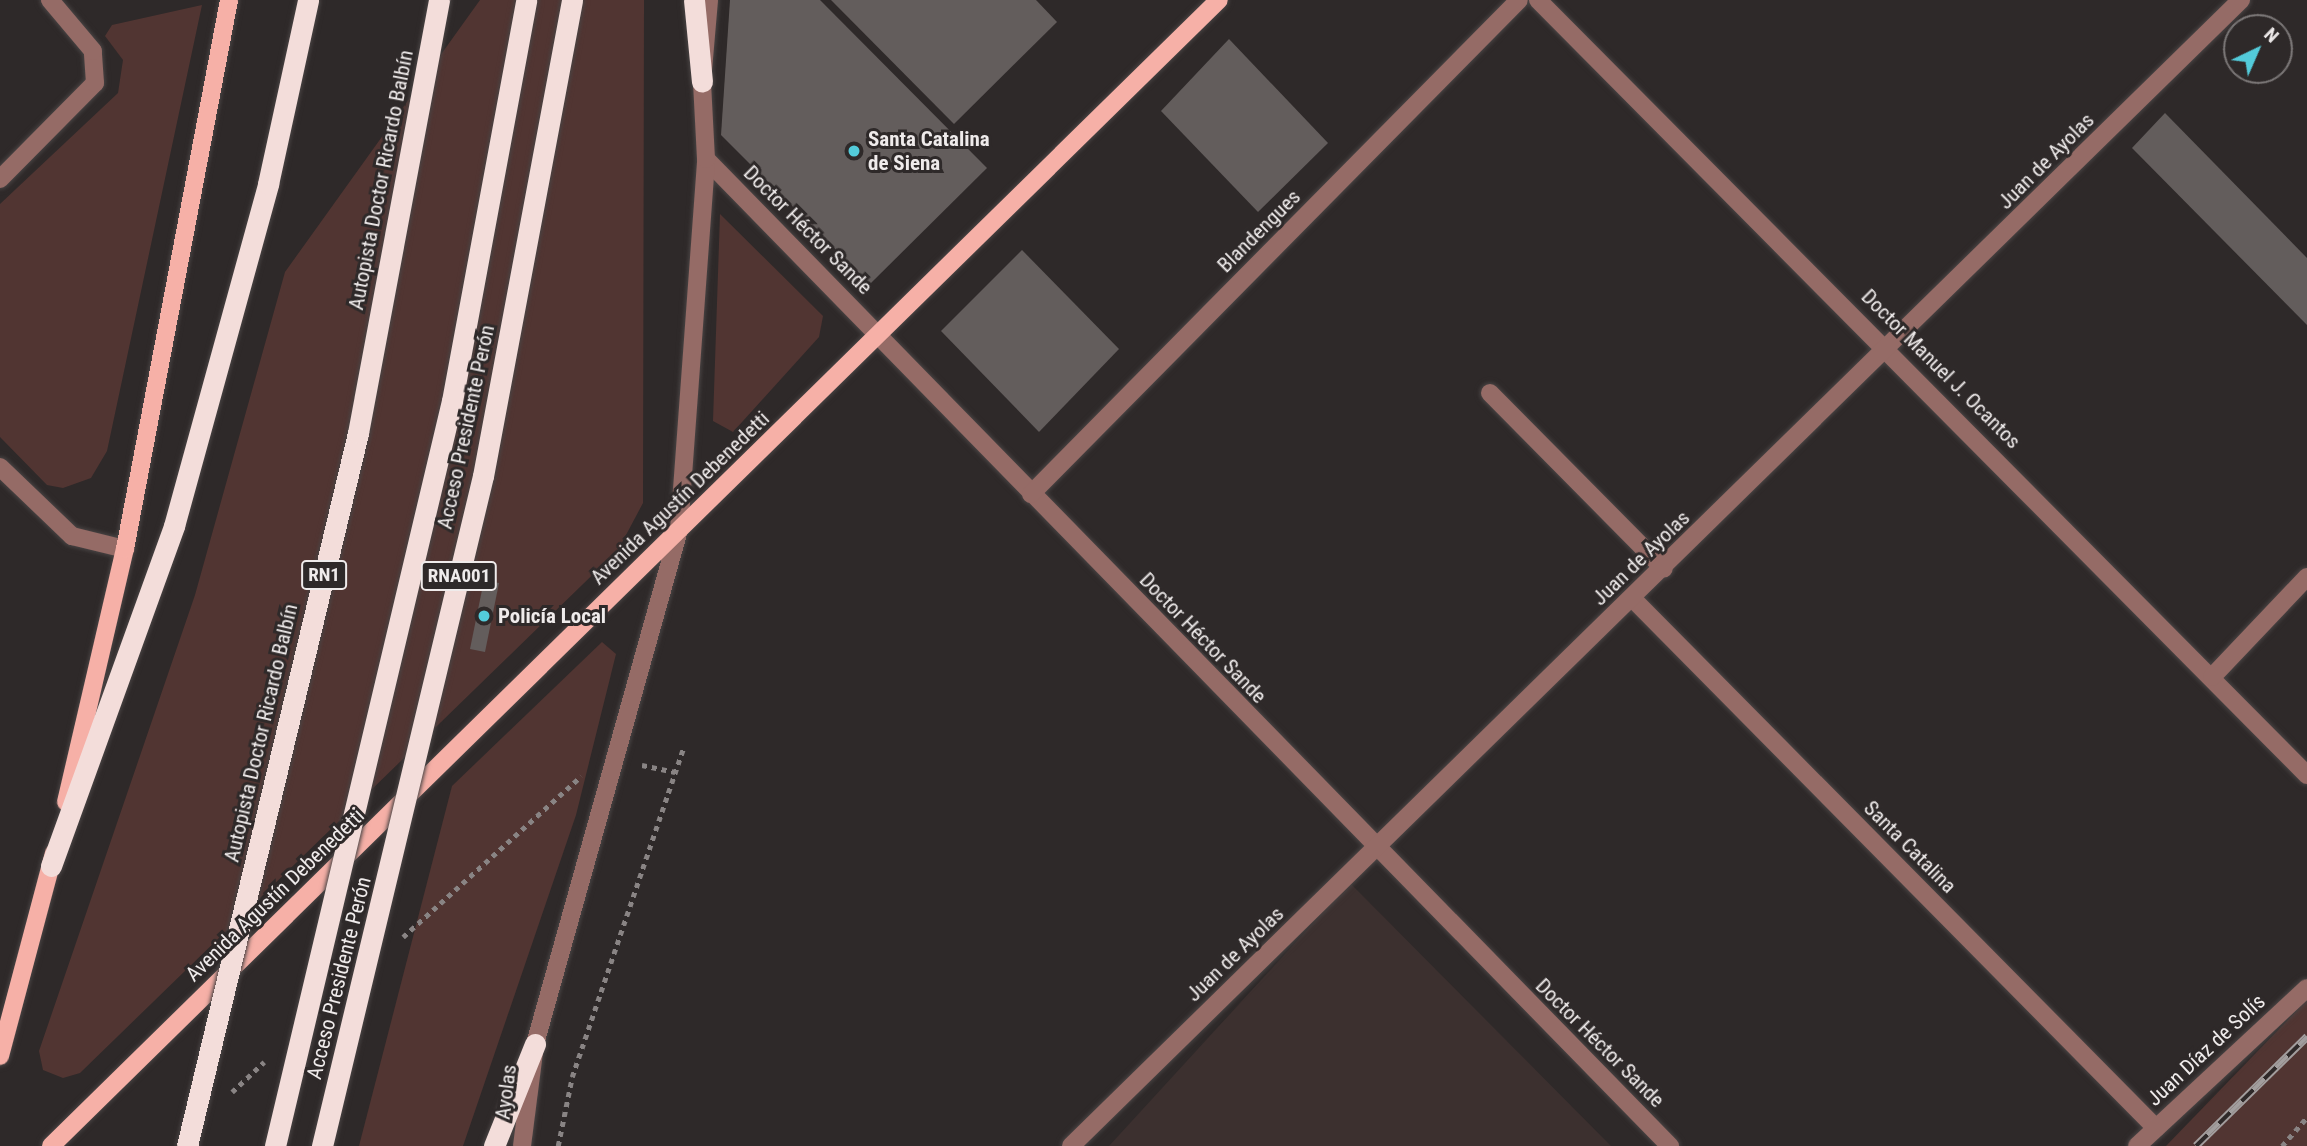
<!DOCTYPE html>
<meta charset="utf-8">
<style>
body{margin:0}
#map{position:relative;width:2307px;height:1146px;overflow:hidden;background:#2e2929;font-family:"Roboto Condensed",sans-serif}
div>[style]{position:absolute}
[style*='--x']{left:calc(var(--x)*1px);top:calc(var(--y)*1px);width:calc(var(--w)*1px);rotate:calc(var(--a)*1deg)}
.built>*{inset:0;background:#3c302f}
.green>*{inset:0;background:#513532}
.building>*{inset:0;background:#635d5c}
.path>*{height:4.5px;margin-top:-2.25px;transform-origin:0;background:repeating-linear-gradient(90deg,#898484 0 5px,transparent 0 10px)}
.roads{filter:drop-shadow(0 0 2px #494444) drop-shadow(0 0 2px #494444)}
.minor>*{height:18px;margin:-9px;padding:0 9px;transform-origin:9px;border-radius:9px;background:#956b66}
.major>*{height:18px;margin:-9px;padding:0 9px;transform-origin:9px;border-radius:9px;background:#f6b0a7}
.highway>*{height:21px;margin:-10.5px;padding:0 10.5px;transform-origin:10.5px;border-radius:10.5px;background:#f3ddda}
.rail>*{height:8px;margin-top:-4px;transform-origin:0;background:repeating-linear-gradient(90deg,#2e2929 0 16px,#a29e9e 0 32px);box-sizing:border-box;border-block:2px solid #a29e9e}
.bridges{filter:drop-shadow(0 0 2px #494444) drop-shadow(0 0 2px #494444)}
.highway-bridge>*{height:21px;margin:-10.5px;padding:0 10.5px;transform-origin:10.5px;border-radius:10.5px;background:#f3ddda}
.dots>*{width:19px;height:19px;translate:-50% -50%;box-sizing:border-box;border:4px solid #2e2929;border-radius:50%}
span{translate:-50% -50%;white-space:nowrap;text-align:center;line-height:1.15;-webkit-text-stroke:6px #2e2929;paint-order:stroke}
.shield-label span{padding:2px 5px;background:#2e2929;border:2px solid;border-radius:5px;-webkit-text-stroke-width:0}
.shield-label{font-size:19px;color:#efebeb;font-weight:700}
.poi-label{font-size:21px;color:#efebeb;font-weight:700}
.left{translate:0 -50%;text-align:left}
.street-label{font-size:21px;color:#efebeb}
.north{position:absolute;left:2223px;top:14px;width:70px;height:70px;box-sizing:border-box;background:#2e2929;border:2px solid #7b7777;border-radius:50%;rotate:44deg;font-size:19px;font-weight:700;line-height:28px;text-align:center;color:#efebeb}
.north::after{content:'';display:block;margin:auto;width:24px;height:32px;background:#53cbda;clip-path:polygon(50% 0,100% 100%,50% 72%,0 100%)}
</style>
<div id="map">
<div class="built">
<i style="clip-path:polygon(1350px 883px,1611px 1146px,1109px 1146px)"></i>
</div>
<div class="green">
<i style="clip-path:polygon(480px 0,644px 0,643px 503px,618px 550px,80px 1073px,63px 1078px,43px 1070px,39px 1051px,195px 595px,285px 272px)"></i>
<i style="clip-path:polygon(202px 5px,107px 451px,91px 478px,63px 488px,47px 485px,0 437px,0 204px,118px 93px,123px 60px,105px 36px,112px 25px)"></i>
<i style="clip-path:polygon(720px 214px,823px 316px,819px 337px,733px 432px,713px 421px)"></i>
<i style="clip-path:polygon(602px 642px,616px 654px,576px 815px,463px 1146px,359px 1146px,452px 786px)"></i>
<i style="clip-path:polygon(2307px 1000px,2307px 1146px,2166px 1146px)"></i>
</div>
<div class="building">
<i style="clip-path:polygon(730px 0,820px 0,987px 168px,870px 284px,721px 135px)"></i>
<i style="clip-path:polygon(831px 0,1036px 0,1057px 22px,954px 124px)"></i>
<i style="clip-path:polygon(1229px 39px,1328px 143px,1258px 212px,1161px 111px)"></i>
<i style="clip-path:polygon(2165px 113px,2307px 258px,2307px 325px,2132px 148px)"></i>
<i style="clip-path:polygon(1022px 250px,1119px 349px,1039px 432px,941px 331px)"></i>
<i style="clip-path:polygon(484px 580px,499px 583px,485px 652px,470px 649px)"></i>
</div>
<div class="path">
<i style="--x:642;--y:765;--w:34;--a:12"></i>
<i style="--x:403;--y:937;--w:240;--a:-42.1"></i>
<i style="--x:232;--y:1092;--w:44;--a:-43.2"></i>
<i style="--x:558;--y:1146;--w:70;--a:-78.5"></i>
<i style="--x:572;--y:1077;--w:346;--a:-71.3"></i>
<i style="--x:2282;--y:1146;--w:38;--a:-49"></i>
</div>
<div class="roads">
<div class="minor">
<i style="--x:1538;--y:0;--w:1092;--a:45.22"></i>
<i style="--x:706;--y:159;--w:1380;--a:45.68"></i>
<i style="--x:0;--y:179;--w:135;--a:-45.3"></i>
<i style="--x:95;--y:83;--w:32;--a:-94"></i>
<i style="--x:93;--y:51;--w:67;--a:-130.1"></i>
<i style="--x:1490;--y:393;--w:247;--a:45.3"></i>
<i style="--x:0;--y:467;--w:100;--a:43.8"></i>
<i style="--x:72;--y:536;--w:55;--a:13.8"></i>
<i style="--x:1031;--y:494;--w:694;--a:-45.35"></i>
<i style="--x:1633;--y:599;--w:744;--a:45.33"></i>
<i style="--x:2212;--y:677;--w:138;--a:-46.5"></i>
<i style="--x:522;--y:1146;--w:103;--a:-82.7"></i>
<i style="--x:535;--y:1044;--w:534;--a:-74.35"></i>
<i style="--x:679;--y:530;--w:372;--a:-85.8"></i>
<i style="--x:706;--y:159;--w:77;--a:-93"></i>
<i style="--x:702;--y:82;--w:82;--a:-85.1"></i>
<i style="--x:1071;--y:1146;--w:1638;--a:-44.41"></i>
<i style="--x:2137;--y:1146;--w:232;--a:-42.9"></i>
</div>
<div class="major">
<i style="--x:66;--y:802;--w:260;--a:-76.9"></i>
<i style="--x:125;--y:549;--w:559;--a:-79.27"></i>
<i style="--x:0;--y:1056;--w:210;--a:-75.1"></i>
<i style="--x:51;--y:1146;--w:1636;--a:-44.46"></i>
</div>
<div class="highway">
<i style="--x:694;--y:0;--w:82;--a:84.4"></i>
<i style="--x:51;--y:866;--w:362;--a:-70.1"></i>
<i style="--x:174;--y:526;--w:355;--a:-74.6"></i>
<i style="--x:268;--y:184;--w:188;--a:-77.7"></i>
<i style="--x:494;--y:1146;--w:110;--a:-68.1"></i>
</div>
</div>
<div class="rail">
<i style="--x:2196;--y:1146;--w:156;--a:-44.5"></i>
</div>
<div class="bridges">
<div class="highway-bridge">
<i style="--x:187;--y:1146;--w:733;--a:-76.51"></i>
<i style="--x:358;--y:433;--w:441;--a:-79.4"></i>
<i style="--x:275;--y:1146;--w:766;--a:-76.64"></i>
<i style="--x:452;--y:401;--w:408;--a:-79.5"></i>
<i style="--x:322;--y:1146;--w:689;--a:-76.49"></i>
<i style="--x:483;--y:476;--w:484;--a:-79.4"></i>
</div>
</div>
<div class="dots">
<i style="left:854px;top:151px;background:#53cbda"></i>
<i style="left:484px;top:616px;background:#53cbda"></i>
</div>
<div class="shield-label">
<span style="left:324px;top:575px">RN1</span>
<span style="left:459px;top:576px">RNA001</span>
</div>
<div class="poi-label">
<span class="left" style="left:868px;top:151px">Santa Catalina<br>de Siena</span>
<span class="left" style="left:498px;top:616px">Policía Local</span>
</div>
<div class="street-label">
<span style="left:2046px;top:161px;rotate:-45deg">Juan de Ayolas</span>
<span style="left:381px;top:180px;rotate:-79deg">Autopista Doctor Ricardo Balbín</span>
<span style="left:808px;top:230px;rotate:45deg">Doctor Héctor Sande</span>
<span style="left:1259px;top:231px;rotate:-45deg">Blandengues</span>
<span style="left:1941px;top:369px;rotate:45deg">Doctor Manuel J. Ocantos</span>
<span style="left:466px;top:427px;rotate:-78deg">Acceso Presidente Perón</span>
<span style="left:680px;top:498px;rotate:-44deg">Avenida Agustín Debenedetti</span>
<span style="left:1641px;top:558px;rotate:-44deg">Juan de Ayolas</span>
<span style="left:1203px;top:638px;rotate:46deg">Doctor Héctor Sande</span>
<span style="left:261px;top:733px;rotate:-77deg">Autopista Doctor Ricardo Balbín</span>
<span style="left:1910px;top:847px;rotate:45deg">Santa Catalina</span>
<span style="left:275px;top:895px;rotate:-44deg">Avenida Agustín Debenedetti</span>
<span style="left:1235px;top:954px;rotate:-44deg">Juan de Ayolas</span>
<span style="left:339px;top:978px;rotate:-76deg">Acceso Presidente Perón</span>
<span style="left:1600px;top:1043px;rotate:45deg">Doctor Héctor Sande</span>
<span style="left:2206px;top:1050px;rotate:-43deg">Juan Díaz de Solís</span>
<span style="left:506px;top:1092px;rotate:-83deg">Ayolas</span>
</div>
<div class="north">N</div>
</div>
